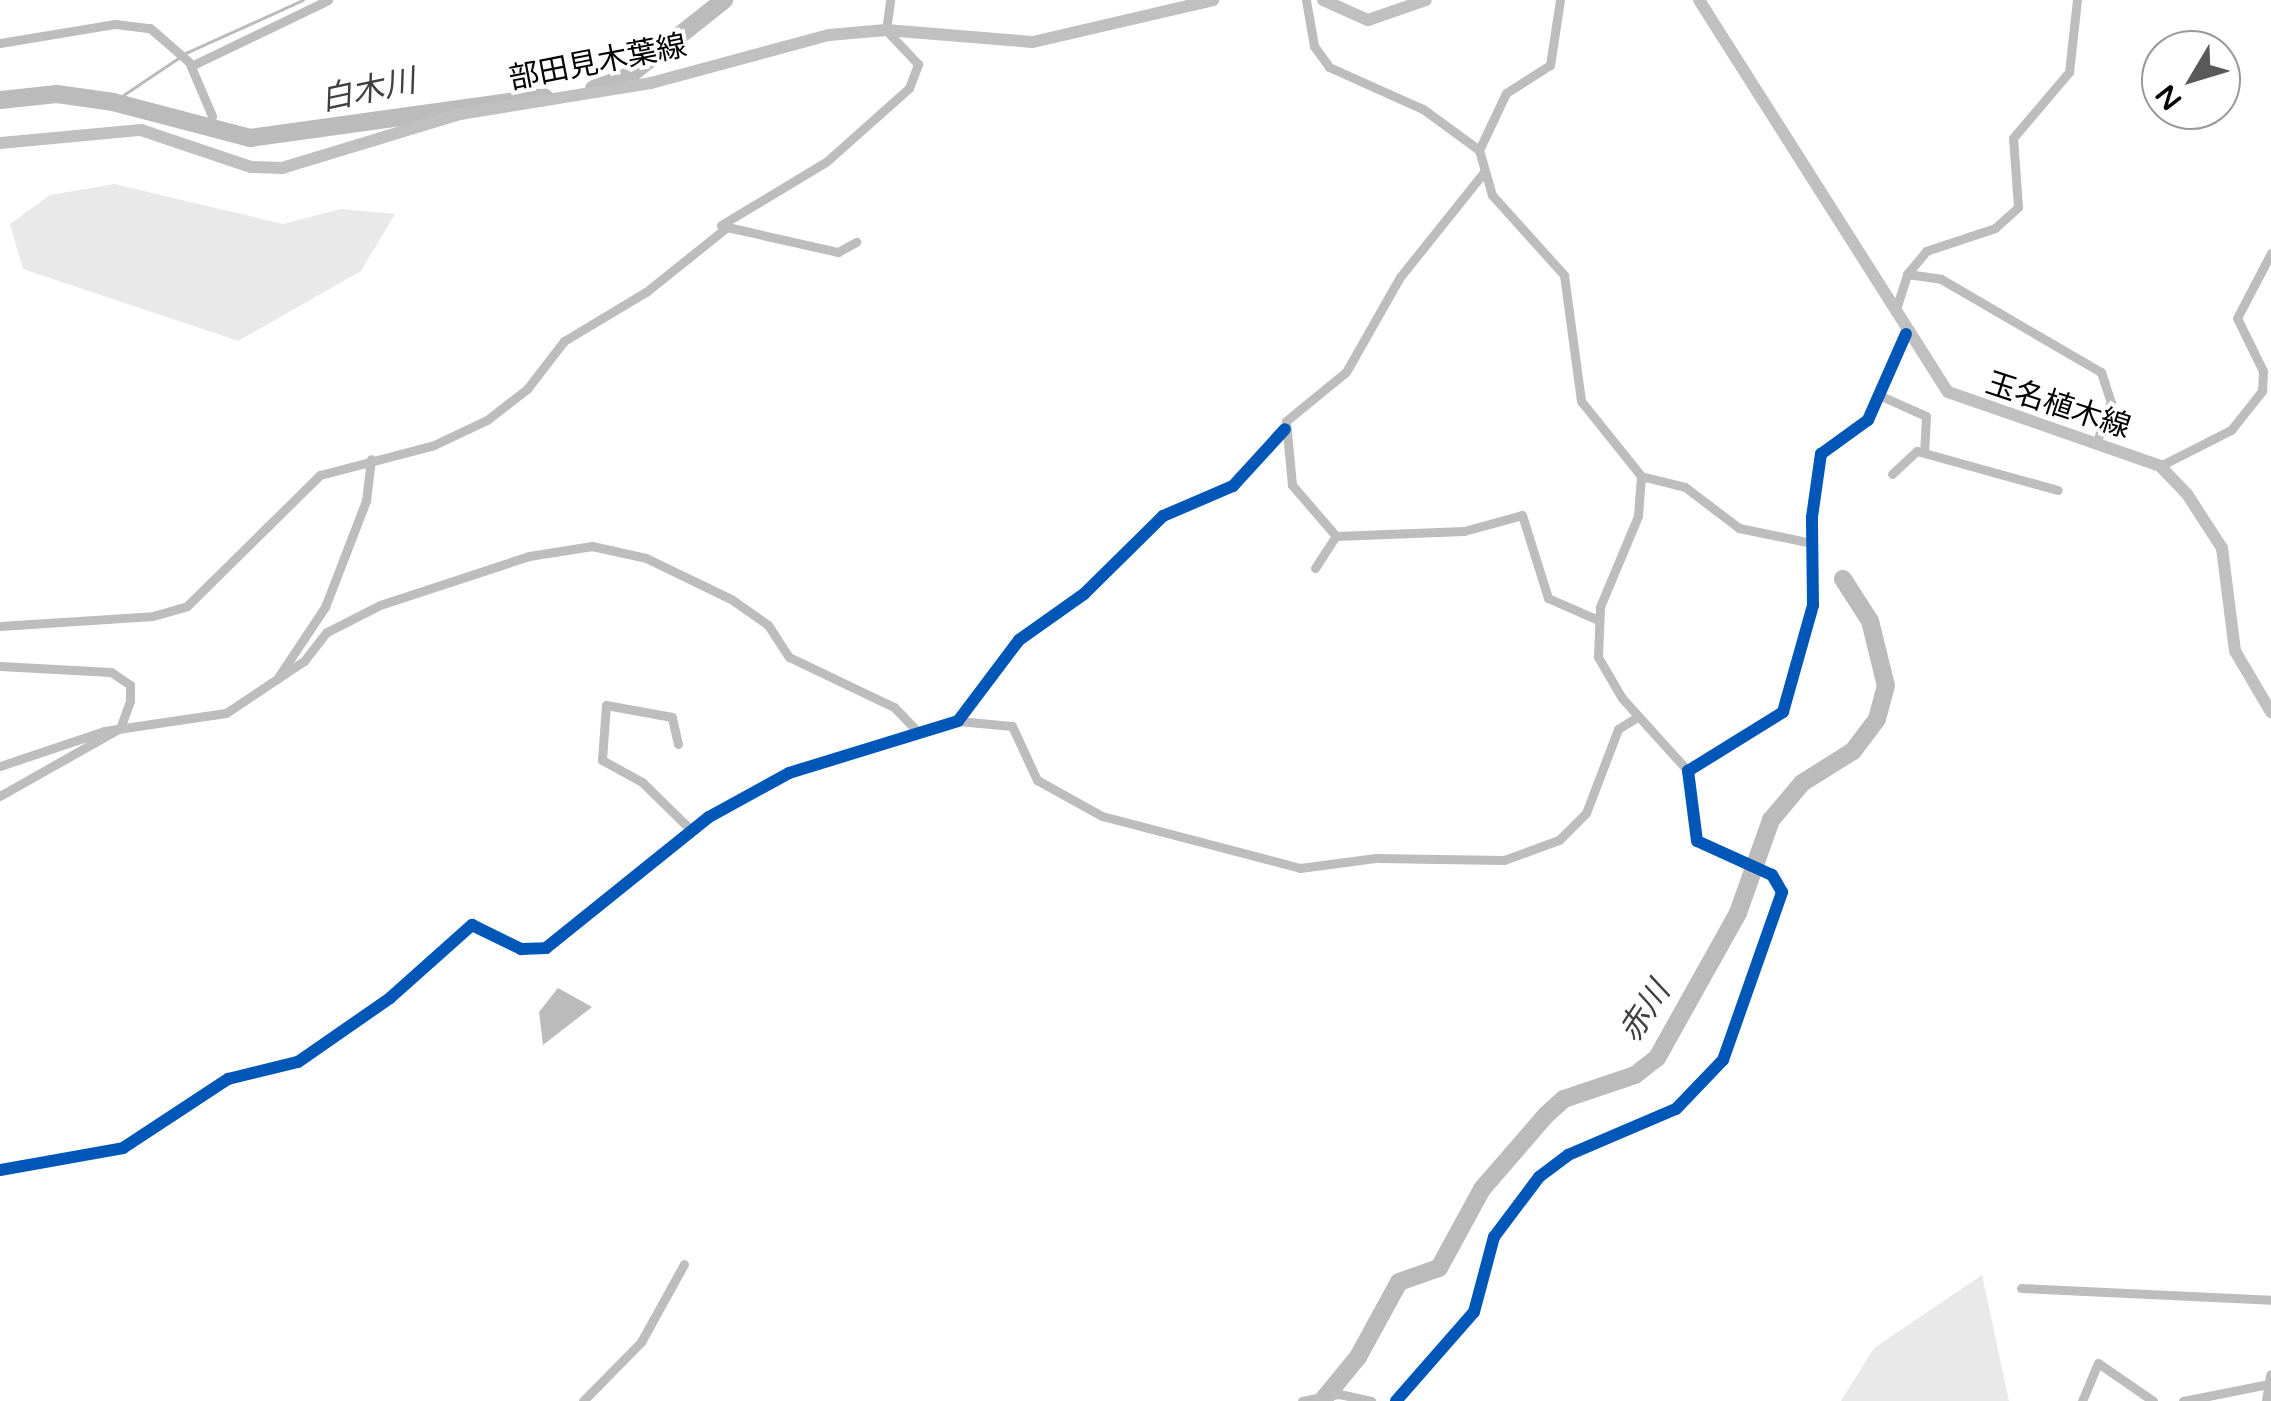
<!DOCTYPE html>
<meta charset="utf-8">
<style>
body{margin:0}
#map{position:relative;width:2271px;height:1401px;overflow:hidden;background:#fff;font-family:"Varela Round","Noto Sans JP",sans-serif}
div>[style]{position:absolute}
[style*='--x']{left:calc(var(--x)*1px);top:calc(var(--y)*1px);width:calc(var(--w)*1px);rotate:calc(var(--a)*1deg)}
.green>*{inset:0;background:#e9e9e9}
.water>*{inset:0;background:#bbb}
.stream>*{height:2.5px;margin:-1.25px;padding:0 1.25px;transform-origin:1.25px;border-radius:1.25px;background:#bbb}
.river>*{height:18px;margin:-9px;padding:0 9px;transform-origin:9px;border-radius:9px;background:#bbb}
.minor>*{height:9px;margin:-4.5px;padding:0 4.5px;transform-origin:4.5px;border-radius:4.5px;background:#bdbdbd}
.tertiary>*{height:11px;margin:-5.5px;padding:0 5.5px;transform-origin:5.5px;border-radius:5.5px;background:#bdbdbd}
.secondary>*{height:12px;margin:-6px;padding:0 6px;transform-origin:6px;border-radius:6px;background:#c0c0c0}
.cycleway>*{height:12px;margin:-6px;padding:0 6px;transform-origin:6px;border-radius:6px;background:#0057b8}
span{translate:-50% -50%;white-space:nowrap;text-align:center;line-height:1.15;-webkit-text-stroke:8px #fff;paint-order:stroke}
.street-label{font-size:30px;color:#000}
.water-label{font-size:32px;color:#3f3f3f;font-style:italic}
.north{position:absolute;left:2141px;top:30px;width:100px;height:100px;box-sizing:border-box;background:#fff;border:2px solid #999;border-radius:50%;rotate:232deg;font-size:28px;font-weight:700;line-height:40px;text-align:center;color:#000}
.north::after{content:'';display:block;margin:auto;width:35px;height:45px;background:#595959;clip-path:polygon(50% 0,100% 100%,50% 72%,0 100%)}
</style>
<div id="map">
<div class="green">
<i style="clip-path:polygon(114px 184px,283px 224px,341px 209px,395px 214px,361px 271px,238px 341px,23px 269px,10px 224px,50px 195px)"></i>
<i style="clip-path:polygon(1982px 1275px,2009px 1401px,1841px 1401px,1874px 1348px)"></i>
</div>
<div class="water">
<i style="clip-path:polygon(558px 988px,592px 1007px,543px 1045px,539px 1012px)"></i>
</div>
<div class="stream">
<i style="--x:186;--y:53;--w:128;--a:-24.4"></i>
<i style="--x:113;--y:102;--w:81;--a:-33.9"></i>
</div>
<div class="river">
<i style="--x:594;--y:89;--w:35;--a:-20"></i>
<i style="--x:627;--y:77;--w:124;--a:-38.4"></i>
<i style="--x:0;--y:100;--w:57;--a:-6"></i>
<i style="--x:57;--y:94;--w:57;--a:8.1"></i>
<i style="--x:113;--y:102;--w:142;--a:14.7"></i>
<i style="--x:250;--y:138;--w:297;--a:-7.9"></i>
<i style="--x:1322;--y:1401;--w:57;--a:-50.7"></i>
<i style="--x:1358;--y:1357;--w:85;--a:-61.3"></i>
<i style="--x:1399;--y:1282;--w:42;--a:-19.3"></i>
<i style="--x:1439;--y:1268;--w:90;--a:-61.4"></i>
<i style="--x:1482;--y:1189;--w:98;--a:-49.1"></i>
<i style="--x:1546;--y:1115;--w:24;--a:-42"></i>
<i style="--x:1564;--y:1099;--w:75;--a:-18.7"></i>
<i style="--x:1635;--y:1075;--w:28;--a:-38"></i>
<i style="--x:1657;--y:1058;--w:166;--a:-60.8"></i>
<i style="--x:1738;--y:913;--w:99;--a:-70.5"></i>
<i style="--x:1771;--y:820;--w:48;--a:-50"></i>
<i style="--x:1802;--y:783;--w:60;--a:-32.1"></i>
<i style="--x:1853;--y:751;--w:40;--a:-53"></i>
<i style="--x:1877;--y:719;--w:34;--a:-75"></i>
<i style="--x:1886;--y:686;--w:67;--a:-103.8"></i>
<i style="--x:1870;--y:621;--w:50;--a:-122.7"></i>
</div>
<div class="minor">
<i style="--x:1306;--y:0;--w:47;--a:80.1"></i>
<i style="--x:1314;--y:46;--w:26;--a:54"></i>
<i style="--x:1329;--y:67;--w:103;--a:24.1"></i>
<i style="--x:1423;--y:109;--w:69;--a:36.2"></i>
<i style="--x:1560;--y:0;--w:66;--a:98.7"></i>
<i style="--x:1550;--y:65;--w:52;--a:147.5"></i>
<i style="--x:1506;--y:93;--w:63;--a:115.3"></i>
<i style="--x:1479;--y:150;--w:47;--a:73.9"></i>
<i style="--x:1492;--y:195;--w:108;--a:48"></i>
<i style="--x:1564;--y:275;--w:127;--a:82.3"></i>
<i style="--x:1581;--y:401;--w:96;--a:51.3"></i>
<i style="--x:1641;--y:476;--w:45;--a:14"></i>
<i style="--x:1685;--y:487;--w:68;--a:37.2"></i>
<i style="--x:1739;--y:528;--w:75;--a:11.6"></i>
<i style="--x:0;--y:43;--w:117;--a:-9.4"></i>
<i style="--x:115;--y:24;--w:35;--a:7"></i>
<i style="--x:150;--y:28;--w:52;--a:41.1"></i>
<i style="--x:189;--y:62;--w:59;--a:66.9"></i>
<i style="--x:191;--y:66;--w:152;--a:-25.7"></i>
<i style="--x:727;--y:227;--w:114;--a:12.7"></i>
<i style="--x:838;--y:252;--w:21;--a:-29"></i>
<i style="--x:1907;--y:274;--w:34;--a:8"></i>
<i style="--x:1941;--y:279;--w:185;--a:30.2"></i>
<i style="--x:2101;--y:372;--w:32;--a:72"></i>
<i style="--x:2111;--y:402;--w:45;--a:109.7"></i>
<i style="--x:1895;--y:312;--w:40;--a:-72"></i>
<i style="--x:1907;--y:274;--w:30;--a:-50"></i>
<i style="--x:1926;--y:251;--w:73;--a:-18.4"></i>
<i style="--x:1995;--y:228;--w:31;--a:-42"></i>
<i style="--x:2018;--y:207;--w:69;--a:-94.1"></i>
<i style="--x:2013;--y:138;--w:87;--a:-49.7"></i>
<i style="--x:2069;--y:72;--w:72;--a:-83.7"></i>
<i style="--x:1879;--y:395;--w:51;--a:24.1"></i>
<i style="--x:1926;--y:416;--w:35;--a:93"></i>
<i style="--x:2160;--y:466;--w:80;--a:-26.9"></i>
<i style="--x:2231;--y:430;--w:50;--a:-51.5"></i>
<i style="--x:2262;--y:391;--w:20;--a:-87"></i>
<i style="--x:2263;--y:371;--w:59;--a:-116.1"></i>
<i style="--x:2237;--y:318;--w:73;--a:-62.4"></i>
<i style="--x:1892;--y:474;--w:34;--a:-43"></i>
<i style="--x:1917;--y:451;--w:146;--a:15.5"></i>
<i style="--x:1641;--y:476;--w:40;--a:94.3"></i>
<i style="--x:1638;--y:516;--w:99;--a:112.7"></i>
<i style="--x:1600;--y:607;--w:50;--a:92.3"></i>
<i style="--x:1598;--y:657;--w:48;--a:59.7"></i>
<i style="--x:1622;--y:698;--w:98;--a:47.9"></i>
<i style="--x:1336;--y:536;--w:128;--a:-2.2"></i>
<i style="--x:1464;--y:531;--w:60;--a:-15.4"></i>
<i style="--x:1522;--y:515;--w:87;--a:72.6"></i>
<i style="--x:1548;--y:598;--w:55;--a:23.7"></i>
<i style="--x:1315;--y:568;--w:38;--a:-57"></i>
<i style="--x:1336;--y:536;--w:67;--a:-130.8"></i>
<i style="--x:1292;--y:485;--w:64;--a:-95.4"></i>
<i style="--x:1286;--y:421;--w:77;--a:-39.2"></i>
<i style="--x:1346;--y:372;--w:109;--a:-60.4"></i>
<i style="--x:1400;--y:277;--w:134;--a:-51.3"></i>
<i style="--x:0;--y:626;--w:153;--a:-3.7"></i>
<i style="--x:153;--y:616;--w:35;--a:-16"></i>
<i style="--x:187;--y:606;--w:187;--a:-44.6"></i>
<i style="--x:320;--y:475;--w:118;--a:-14.7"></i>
<i style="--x:434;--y:445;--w:59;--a:-25.3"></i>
<i style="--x:487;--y:420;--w:51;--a:-37.8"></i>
<i style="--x:527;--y:389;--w:61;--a:-52.4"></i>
<i style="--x:564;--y:341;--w:96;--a:-30.9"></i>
<i style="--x:646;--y:292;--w:104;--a:-38.7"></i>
<i style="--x:727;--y:227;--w:6;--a:-162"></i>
<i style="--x:721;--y:225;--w:122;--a:-31"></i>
<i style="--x:826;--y:162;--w:111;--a:-41.7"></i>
<i style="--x:909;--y:88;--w:26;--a:-69"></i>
<i style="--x:918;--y:64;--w:47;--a:-133.3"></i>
<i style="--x:886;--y:30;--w:30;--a:-82"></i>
<i style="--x:0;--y:666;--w:111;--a:3.1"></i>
<i style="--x:111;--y:672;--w:23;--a:34"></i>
<i style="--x:130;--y:685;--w:16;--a:90"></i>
<i style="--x:130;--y:701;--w:29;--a:110"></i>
<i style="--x:120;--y:728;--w:138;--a:150.5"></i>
<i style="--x:277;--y:679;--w:87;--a:-56.3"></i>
<i style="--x:325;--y:607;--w:114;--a:-68.9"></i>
<i style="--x:366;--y:501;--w:42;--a:-83.2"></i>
<i style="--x:958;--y:721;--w:54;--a:5.3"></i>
<i style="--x:1012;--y:726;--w:60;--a:65.2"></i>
<i style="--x:1037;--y:780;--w:74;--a:29"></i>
<i style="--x:1102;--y:816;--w:205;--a:14.7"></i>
<i style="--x:1300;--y:868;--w:76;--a:-7.6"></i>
<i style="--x:1375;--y:858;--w:129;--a:0.9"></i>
<i style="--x:1504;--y:860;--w:59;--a:-20"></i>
<i style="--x:1559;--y:840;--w:38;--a:-45"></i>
<i style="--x:1586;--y:813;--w:90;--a:-69.1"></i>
<i style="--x:1618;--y:729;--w:22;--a:-32"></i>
<i style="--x:678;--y:744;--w:28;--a:-103"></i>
<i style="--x:672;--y:717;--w:67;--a:-169.7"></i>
<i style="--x:606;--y:705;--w:55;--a:94.2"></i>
<i style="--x:602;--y:760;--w:46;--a:28.8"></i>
<i style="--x:642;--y:782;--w:70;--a:44.4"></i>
<i style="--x:0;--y:766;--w:110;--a:-18.6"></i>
<i style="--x:104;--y:731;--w:123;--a:-8.4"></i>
<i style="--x:226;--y:713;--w:94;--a:-33.7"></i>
<i style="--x:304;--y:661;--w:37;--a:-52"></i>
<i style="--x:327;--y:632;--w:59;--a:-27"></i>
<i style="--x:380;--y:605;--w:157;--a:-18.2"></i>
<i style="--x:529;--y:556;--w:64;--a:-9"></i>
<i style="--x:592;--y:546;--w:55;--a:12.5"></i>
<i style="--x:646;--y:558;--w:94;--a:25.8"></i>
<i style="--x:731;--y:599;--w:45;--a:35.1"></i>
<i style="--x:768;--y:625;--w:38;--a:57"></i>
<i style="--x:789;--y:657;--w:116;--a:25.5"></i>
<i style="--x:894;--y:707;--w:30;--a:46"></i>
<i style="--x:0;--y:1170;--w:125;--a:-10.1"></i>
<i style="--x:123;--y:1148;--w:126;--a:-33.3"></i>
<i style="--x:228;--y:1079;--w:72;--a:-13.7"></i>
<i style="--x:298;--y:1062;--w:112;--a:-34.8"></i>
<i style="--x:390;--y:998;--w:110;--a:-41.7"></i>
<i style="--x:472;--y:925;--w:55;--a:26.1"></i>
<i style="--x:521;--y:949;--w:25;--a:-2"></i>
<i style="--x:546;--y:948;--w:209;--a:-38.8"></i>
<i style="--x:709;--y:817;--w:91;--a:-28.8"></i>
<i style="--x:789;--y:773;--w:177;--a:-17.1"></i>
<i style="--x:958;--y:721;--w:101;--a:-53"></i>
<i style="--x:1019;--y:640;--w:80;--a:-35.3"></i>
<i style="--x:1084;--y:594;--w:111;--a:-44.6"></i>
<i style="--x:1163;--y:516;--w:76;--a:-23.2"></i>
<i style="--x:1233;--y:486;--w:77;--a:-47.6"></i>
<i style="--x:2021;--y:1288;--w:250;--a:2.7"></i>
<i style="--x:583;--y:1401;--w:83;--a:-45.5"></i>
<i style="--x:641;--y:1342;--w:89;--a:-61.1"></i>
<i style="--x:1302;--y:1401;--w:38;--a:-11"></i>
<i style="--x:1339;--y:1394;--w:33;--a:12"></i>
<i style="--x:1396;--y:1401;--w:118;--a:-48.8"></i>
<i style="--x:1474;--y:1312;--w:78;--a:-75.1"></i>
<i style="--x:1494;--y:1237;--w:75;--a:-53.1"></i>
<i style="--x:1539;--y:1177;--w:36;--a:-37"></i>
<i style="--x:1568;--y:1155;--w:117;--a:-23.1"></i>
<i style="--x:1676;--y:1109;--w:68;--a:-46.2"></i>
<i style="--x:1723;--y:1060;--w:178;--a:-70.6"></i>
<i style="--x:1782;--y:892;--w:20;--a:-120"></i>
<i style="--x:1772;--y:875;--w:82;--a:-155.6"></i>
<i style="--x:1697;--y:841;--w:71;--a:-97.3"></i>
<i style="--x:1688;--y:771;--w:112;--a:-31.8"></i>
<i style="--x:1783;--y:712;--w:111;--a:-74.3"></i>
<i style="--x:1813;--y:605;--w:88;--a:-90.7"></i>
<i style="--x:1812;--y:517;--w:64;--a:-81.9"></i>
<i style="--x:1821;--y:454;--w:58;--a:-35.9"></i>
<i style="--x:1868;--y:420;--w:94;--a:-66.2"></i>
<i style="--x:2082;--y:1401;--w:41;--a:-67.2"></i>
<i style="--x:2098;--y:1363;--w:67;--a:34.6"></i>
<i style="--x:2183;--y:1401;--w:88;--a:-11.2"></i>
</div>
<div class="tertiary">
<i style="--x:2267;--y:1401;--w:26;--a:-81"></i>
</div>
<div class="secondary">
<i style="--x:1323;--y:0;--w:49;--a:24"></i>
<i style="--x:1368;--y:20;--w:61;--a:-19"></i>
<i style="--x:1699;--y:0;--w:464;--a:57.6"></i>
<i style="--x:1948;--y:392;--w:225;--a:19.2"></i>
<i style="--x:2160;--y:466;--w:39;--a:46"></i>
<i style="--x:2187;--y:494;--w:64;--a:57.1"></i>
<i style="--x:2222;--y:548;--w:104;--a:82.8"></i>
<i style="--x:2235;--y:651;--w:71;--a:59.5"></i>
<i style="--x:0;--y:143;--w:142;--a:-5.3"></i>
<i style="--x:141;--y:130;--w:116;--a:18.6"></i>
<i style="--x:251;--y:167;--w:31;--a:2"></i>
<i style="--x:282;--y:168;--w:186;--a:-16.9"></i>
<i style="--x:460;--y:114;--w:193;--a:-9.2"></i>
<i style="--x:651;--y:83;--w:184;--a:-15.1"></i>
<i style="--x:829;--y:35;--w:57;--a:-5"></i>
<i style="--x:886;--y:30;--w:147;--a:4.7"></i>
<i style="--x:1033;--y:42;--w:185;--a:-13.1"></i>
</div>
<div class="cycleway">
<i style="--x:0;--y:1170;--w:125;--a:-10.1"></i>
<i style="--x:123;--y:1148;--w:126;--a:-33.3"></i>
<i style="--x:228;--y:1079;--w:72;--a:-13.7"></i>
<i style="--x:298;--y:1062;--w:112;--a:-34.8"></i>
<i style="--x:390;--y:998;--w:110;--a:-41.7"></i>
<i style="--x:472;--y:925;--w:55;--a:26.1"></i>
<i style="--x:521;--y:949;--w:25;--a:-2"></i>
<i style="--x:546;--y:948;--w:209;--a:-38.8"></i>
<i style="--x:709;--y:817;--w:91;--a:-28.8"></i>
<i style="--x:789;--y:773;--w:177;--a:-17.1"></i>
<i style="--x:958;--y:721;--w:101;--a:-53"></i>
<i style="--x:1019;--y:640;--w:80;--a:-35.3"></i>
<i style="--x:1084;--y:594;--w:111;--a:-44.6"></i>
<i style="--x:1163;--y:516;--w:76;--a:-23.2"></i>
<i style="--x:1233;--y:486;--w:77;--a:-47.6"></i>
<i style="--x:1396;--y:1401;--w:118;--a:-48.8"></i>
<i style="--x:1474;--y:1312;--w:78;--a:-75.1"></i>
<i style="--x:1494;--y:1237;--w:75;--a:-53.1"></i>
<i style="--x:1539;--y:1177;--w:36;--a:-37"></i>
<i style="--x:1568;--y:1155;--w:117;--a:-23.1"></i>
<i style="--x:1676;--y:1109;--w:68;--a:-46.2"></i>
<i style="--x:1723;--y:1060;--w:178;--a:-70.6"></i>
<i style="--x:1782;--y:892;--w:20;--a:-120"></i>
<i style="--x:1772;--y:875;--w:82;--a:-155.6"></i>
<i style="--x:1697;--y:841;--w:71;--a:-97.3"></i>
<i style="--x:1688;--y:771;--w:112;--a:-31.8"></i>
<i style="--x:1783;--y:712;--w:111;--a:-74.3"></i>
<i style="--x:1813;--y:605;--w:88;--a:-90.7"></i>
<i style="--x:1812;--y:517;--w:64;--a:-81.9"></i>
<i style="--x:1821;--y:454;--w:58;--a:-35.9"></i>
<i style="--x:1868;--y:420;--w:94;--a:-66.2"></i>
</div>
<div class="street-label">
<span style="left:598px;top:63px;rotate:-11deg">部田見木葉線</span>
<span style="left:2058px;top:406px;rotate:18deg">玉名植木線</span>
</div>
<div class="water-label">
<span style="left:368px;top:91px;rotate:-12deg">白木川</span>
<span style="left:1645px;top:1012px;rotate:-57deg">赤川</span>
</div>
<div class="north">N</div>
</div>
